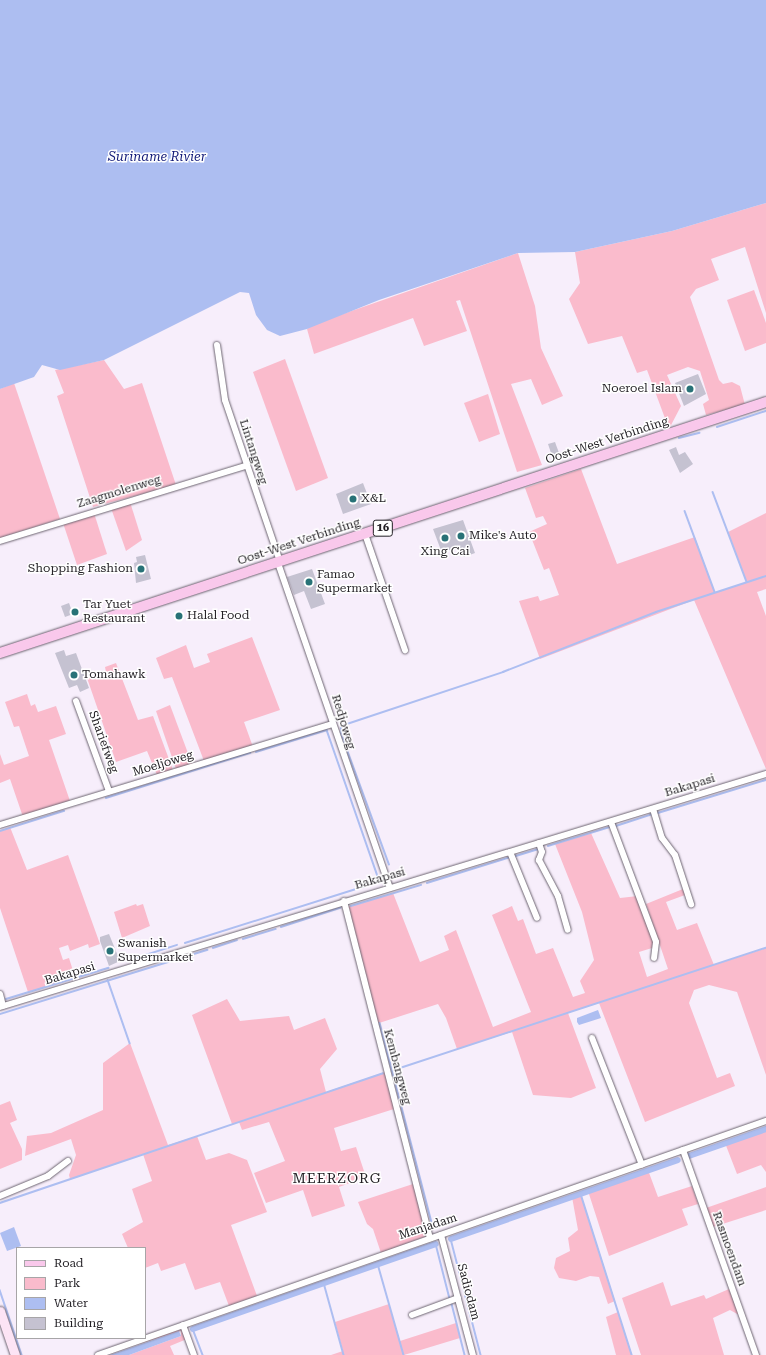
<!DOCTYPE html>
<style>
body{margin:0}
#map{position:relative;width:766px;height:1355px;overflow:hidden;background:#f7eefb;font-family:"Roboto Serif",serif}
div>[style]{position:absolute}
[style*='--x']{left:calc(var(--x)*1px);top:calc(var(--y)*1px);width:calc(var(--w)*1px);rotate:calc(var(--a)*1deg)}
.green>*{inset:0;background:#fabbcc}
.water>*{inset:0;background:#adbef1}
.stream>*{height:1.5px;margin:-0.75px;padding:0 0.75px;transform-origin:0.75px;border-radius:0.75px;background:#adbef1}
.canal>*{height:6px;margin:-3px;padding:0 3px;transform-origin:3px;border-radius:3px;background:#adbef1}
.building>*{inset:0;background:#c5c2d1}
.roads{filter:drop-shadow(0 0 1px #6d6571) drop-shadow(0 0 1px #6d6571)}
.street>*{height:6px;margin:-3px;padding:0 3px;transform-origin:3px;border-radius:3px;background:#fff}
.secondary>*{height:9px;margin:-4.5px;padding:0 4.5px;transform-origin:4.5px;border-radius:4.5px;background:#fce4f5}
.primary>*{height:10px;margin:-5px;padding:0 5px;transform-origin:5px;border-radius:5px;background:#f9c8eb}
.dots>*{width:11px;height:11px;translate:-50% -50%;box-sizing:border-box;border:2px solid #fff;border-radius:50%}
span{translate:-50% -50%;white-space:nowrap;text-align:center;line-height:1.15;-webkit-text-stroke:3px #fff;paint-order:stroke}
.shield-label span{padding:1px 3px;background:#fff;border:1px solid;border-radius:3px;-webkit-text-stroke-width:0}
.shield-label{font-size:11px;color:#221f24;font-weight:700}
.poi-label{font-size:12px;color:#221f24}
.right{translate:-100% -50%;text-align:right}
.left{translate:0 -50%;text-align:left}
.street-label{font-size:12px;color:#221f24}
.water-label{font-size:13px;color:#151d7a;font-style:italic}
.quarter-label{font-size:14px;color:#221f24;letter-spacing:1px}
.legend{position:absolute;left:16px;top:1247px;width:130px;height:92px;box-sizing:border-box;background:#fff;border:1px solid #a7a5a7;margin:0;padding:5px 7px;list-style:none;font-size:12px;color:#221f24}
.legend li{display:flex;align-items:center;gap:8px;height:20px}
.legend b{width:20px;border:1px solid #a7a5a7}
</style>
<div id="map">
<div class="green">
<i style="clip-path:polygon(766px 203px,766px 313px,745px 247px,711px 259px,719px 280px,696px 289px,690px 297px,719px 380px,723px 384px,732px 382px,740px 386px,745px 405px,706px 415px,703px 404px,709px 400px,700px 371px,688px 367px,667px 375px,681px 406px,669px 429px,647px 370px,637px 373px,622px 336px,588px 344px,569px 299px,580px 283px,575px 252px,672px 231px)"></i>
<i style="clip-path:polygon(518px 253px,535px 306px,541px 348px,563px 396px,542px 405px,531px 379px,511px 384px,542px 465px,517px 472px,460px 300px,456px 301px,467px 331px,424px 346px,413px 318px,314px 354px,307px 329px,317px 323px)"></i>
<i style="clip-path:polygon(754px 290px,766px 323px,766px 343px,745px 351px,727px 300px)"></i>
<i style="clip-path:polygon(285px 359px,328px 478px,296px 491px,253px 372px)"></i>
<i style="clip-path:polygon(104px 360px,124px 389px,142px 383px,176px 485px,93px 507px,57px 396px,64px 393px,55px 370px)"></i>
<i style="clip-path:polygon(14px 383px,60px 519px,0 538px,0 389px)"></i>
<i style="clip-path:polygon(488px 394px,500px 434px,479px 442px,464px 403px)"></i>
<i style="clip-path:polygon(581px 469px,617px 564px,695px 537px,715px 593px,747px 582px,728px 532px,766px 513px,766px 589px,757px 592px,766px 616px,766px 769px,694px 600px,540px 659px,519px 601px,538px 596px,540px 601px,559px 595px,549px 568px,544px 570px,529px 532px,547px 524px,543px 516px,536px 518px,525px 488px)"></i>
<i style="clip-path:polygon(130px 502px,142px 540px,126px 551px,111px 508px)"></i>
<i style="clip-path:polygon(94px 513px,107px 554px,77px 565px,63px 523px)"></i>
<i style="clip-path:polygon(252px 637px,280px 710px,244px 722px,253px 747px,204px 761px,172px 677px,164px 679px,156px 658px,186px 645px,194px 668px,210px 662px,207px 654px)"></i>
<i style="clip-path:polygon(116px 663px,138px 720px,153px 716px,173px 770px,157px 775px,147px 751px,116px 762px,87px 678px,106px 672px,105px 667px)"></i>
<i style="clip-path:polygon(27px 694px,31px 706px,35px 704px,38px 712px,56px 706px,66px 734px,49px 740px,70px 801px,23px 817px,10px 779px,0 783px,0 754px,4px 765px,29px 756px,19px 726px,14px 727px,5px 702px)"></i>
<i style="clip-path:polygon(170px 705px,192px 764px,176px 769px,156px 711px)"></i>
<i style="clip-path:polygon(10px 827px,27px 870px,68px 855px,100px 944px,89px 948px,88px 944px,70px 951px,68px 945px,59px 948px,63px 960px,69px 958px,75px 977px,28px 992px,0 908px,0 831px)"></i>
<i style="clip-path:polygon(591px 833px,620px 898px,638px 896px,654px 940px,652px 948px,639px 952px,647px 977px,668px 969px,646px 904px,683px 889px,685px 895px,666px 902px,677px 930px,697px 923px,714px 965px,766px 948px,766px 1075px,737px 992px,709px 985px,694px 990px,689px 1003px,717px 1078px,730px 1073px,735px 1086px,645px 1122px,599px 1003px,568px 1013px,596px 1088px,571px 1098px,533px 1095px,512px 1032px,457px 1049px,446px 1018px,438px 1004px,376px 1024px,347px 907px,393px 893px,420px 962px,449px 950px,444px 936px,456px 930px,493px 1027px,531px 1012px,492px 915px,512px 906px,518px 921px,523px 919px,536px 954px,553px 948px,573px 997px,585px 993px,580px 981px,594px 960px,582px 912px,555px 844px)"></i>
<i style="clip-path:polygon(136px 904px,137px 906px,143px 904px,150px 926px,122px 938px,114px 912px)"></i>
<i style="clip-path:polygon(227px 999px,240px 1021px,289px 1016px,294px 1030px,325px 1018px,337px 1049px,320px 1069px,326px 1092px,385px 1072px,394px 1109px,334px 1128px,341px 1151px,356px 1147px,366px 1177px,339px 1187px,345px 1206px,312px 1217px,303px 1190px,266px 1203px,254px 1173px,285px 1161px,269px 1122px,242px 1130px,239px 1122px,232px 1124px,192px 1015px)"></i>
<i style="clip-path:polygon(130px 1043px,168px 1145px,197px 1136px,206px 1160px,229px 1153px,247px 1160px,267px 1212px,231px 1225px,257px 1296px,229px 1306px,220px 1282px,195px 1290px,185px 1263px,161px 1271px,158px 1263px,145px 1268px,145px 1248px,128px 1248px,122px 1234px,143px 1222px,132px 1189px,152px 1181px,143px 1154px,70px 1179px,69px 1175px,76px 1155px,71px 1139px,25px 1156px,27px 1136px,51px 1133px,103px 1110px,103px 1063px)"></i>
<i style="clip-path:polygon(10px 1101px,17px 1120px,10px 1123px,22px 1149px,22px 1160px,0 1169px,0 1105px)"></i>
<i style="clip-path:polygon(766px 1129px,766px 1172px,761px 1165px,737px 1174px,725px 1143px)"></i>
<i style="clip-path:polygon(648px 1170px,658px 1197px,692px 1186px,698px 1204px,682px 1209px,688px 1225px,609px 1256px,588px 1191px)"></i>
<i style="clip-path:polygon(413px 1184px,427px 1236px,381px 1253px,373px 1229px,367px 1224px,358px 1202px)"></i>
<i style="clip-path:polygon(766px 1187px,766px 1210px,713px 1227px,706px 1208px)"></i>
<i style="clip-path:polygon(581px 1194px,615px 1301px,608px 1304px,599px 1277px,590px 1276px,576px 1281px,559px 1278px,554px 1268px,556px 1258px,570px 1251px,568px 1238px,578px 1230px,572px 1197px)"></i>
<i style="clip-path:polygon(663px 1282px,671px 1306px,704px 1295px,706px 1299px,729px 1289px,739px 1315px,730px 1310px,713px 1318px,724px 1355px,641px 1355px,622px 1298px)"></i>
<i style="clip-path:polygon(389px 1304px,400px 1341px,456px 1323px,460px 1338px,404px 1355px,331px 1355px,343px 1351px,335px 1322px)"></i>
<i style="clip-path:polygon(618px 1312px,632px 1355px,616px 1355px,606px 1317px)"></i>
<i style="clip-path:polygon(180px 1328px,183px 1329px,187px 1339px,170px 1346px,174px 1355px,129px 1355px,181px 1336px,181px 1331px,103px 1355px)"></i>
</div>
<div class="water">
<i style="clip-path:polygon(0 0,766px 0,766px 203px,672px 231px,575px 252px,518px 253px,379px 300px,307px 329px,280px 336px,267px 330px,256px 315px,249px 293px,240px 292px,104px 360px,60px 370px,42px 365px,34px 377px,0 389px)"></i>
<i style="clip-path:polygon(598px 1010px,601px 1018px,579px 1025px,577px 1022px,577px 1018px)"></i>
<i style="clip-path:polygon(14px 1227px,21px 1246px,7px 1251px,0 1233px)"></i>
<i style="clip-path:polygon(179px 1331px,181px 1336px,129px 1355px,110px 1355px)"></i>
</div>
<div class="stream">
<i style="--x:717;--y:427;--w:52;--a:-18.1"></i>
<i style="--x:679;--y:438;--w:21;--a:-14"></i>
<i style="--x:713;--y:492;--w:96;--a:69.3"></i>
<i style="--x:685;--y:511;--w:86;--a:69.7"></i>
<i style="--x:256;--y:752;--w:74;--a:-17.2"></i>
<i style="--x:327;--y:730;--w:161;--a:70.8"></i>
<i style="--x:380;--y:882;--w:21;--a:163"></i>
<i style="--x:106;--y:798;--w:151;--a:-17.4"></i>
<i style="--x:658;--y:813;--w:113;--a:-17"></i>
<i style="--x:616;--y:826;--w:38;--a:-18"></i>
<i style="--x:0;--y:831;--w:67;--a:-17.4"></i>
<i style="--x:548;--y:846;--w:65;--a:-17"></i>
<i style="--x:516;--y:856;--w:24;--a:-17"></i>
<i style="--x:389;--y:865;--w:140;--a:-110.1"></i>
<i style="--x:341;--y:734;--w:8;--a:-90"></i>
<i style="--x:341;--y:726;--w:171;--a:-18.4"></i>
<i style="--x:503;--y:672;--w:164;--a:-21.4"></i>
<i style="--x:656;--y:612;--w:116;--a:-18.1"></i>
<i style="--x:427;--y:883;--w:88;--a:-17.2"></i>
<i style="--x:351;--y:906;--w:73;--a:-16.7"></i>
<i style="--x:281;--y:927;--w:62;--a:-17.9"></i>
<i style="--x:243;--y:939;--w:34;--a:-17"></i>
<i style="--x:185;--y:943;--w:179;--a:-17.5"></i>
<i style="--x:213;--y:948;--w:25;--a:-18"></i>
<i style="--x:133;--y:959;--w:46;--a:-17.7"></i>
<i style="--x:108;--y:980;--w:67;--a:70.8"></i>
<i style="--x:6;--y:999;--w:107;--a:-16.9"></i>
<i style="--x:0;--y:1014;--w:217;--a:-17.2"></i>
<i style="--x:380;--y:1023;--w:211;--a:75.4"></i>
<i style="--x:394;--y:1070;--w:391;--a:-18.2"></i>
<i style="--x:581;--y:1194;--w:169;--a:72.4"></i>
<i style="--x:0;--y:1203;--w:404;--a:-18.7"></i>
<i style="--x:451;--y:1239;--w:120;--a:75.5"></i>
<i style="--x:436;--y:1244;--w:57;--a:75.7"></i>
<i style="--x:378;--y:1264;--w:95;--a:74.1"></i>
<i style="--x:324;--y:1283;--w:75;--a:74.5"></i>
<i style="--x:0;--y:1290;--w:69;--a:71.3"></i>
<i style="--x:452;--y:1304;--w:53;--a:75.7"></i>
<i style="--x:193;--y:1329;--w:28;--a:69"></i>
</div>
<div class="canal">
<i style="--x:689;--y:1156;--w:82;--a:-19.3"></i>
<i style="--x:451;--y:1239;--w:240;--a:-19.2"></i>
<i style="--x:193;--y:1329;--w:257;--a:-19.3"></i>
</div>
<div class="building">
<i style="clip-path:polygon(698px 374px,706px 394px,684px 406px,675px 383px)"></i>
<i style="clip-path:polygon(555px 442px,559px 453px,552px 456px,548px 444px)"></i>
<i style="clip-path:polygon(676px 447px,679px 455px,685px 452px,693px 464px,680px 473px,669px 450px)"></i>
<i style="clip-path:polygon(363px 483px,371px 504px,343px 514px,336px 494px)"></i>
<i style="clip-path:polygon(463px 520px,475px 553px,464px 557px,457px 547px,442px 553px,433px 529px)"></i>
<i style="clip-path:polygon(145px 555px,151px 579px,136px 583px,134px 563px,137px 562px,136px 557px)"></i>
<i style="clip-path:polygon(312px 569px,325px 604px,311px 609px,304px 591px,294px 595px,287px 577px)"></i>
<i style="clip-path:polygon(69px 603px,73px 614px,65px 617px,61px 606px)"></i>
<i style="clip-path:polygon(64px 650px,66px 656px,76px 653px,89px 688px,80px 692px,77px 685px,69px 688px,55px 653px)"></i>
<i style="clip-path:polygon(109px 934px,120px 961px,109px 966px,100px 941px,100px 937px)"></i>
</div>
<div class="roads">
<div class="street">
<i style="--x:217;--y:345;--w:56;--a:81.7"></i>
<i style="--x:225;--y:400;--w:171;--a:71.2"></i>
<i style="--x:365;--y:534;--w:123;--a:71"></i>
<i style="--x:0;--y:541;--w:256;--a:-17"></i>
<i style="--x:278;--y:563;--w:342;--a:71"></i>
<i style="--x:76;--y:701;--w:96;--a:69.9"></i>
<i style="--x:653;--y:809;--w:30;--a:73"></i>
<i style="--x:662;--y:838;--w:21;--a:53"></i>
<i style="--x:675;--y:855;--w:52;--a:71.9"></i>
<i style="--x:611;--y:822;--w:128;--a:69.4"></i>
<i style="--x:656;--y:942;--w:16;--a:97"></i>
<i style="--x:0;--y:825;--w:347;--a:-16.9"></i>
<i style="--x:539;--y:843;--w:9;--a:72"></i>
<i style="--x:542;--y:852;--w:9;--a:111"></i>
<i style="--x:539;--y:860;--w:41;--a:62.2"></i>
<i style="--x:558;--y:896;--w:35;--a:74"></i>
<i style="--x:510;--y:852;--w:71;--a:67.8"></i>
<i style="--x:344;--y:901;--w:348;--a:75.7"></i>
<i style="--x:0;--y:994;--w:12;--a:76"></i>
<i style="--x:0;--y:1007;--w:801;--a:-16.92"></i>
<i style="--x:592;--y:1038;--w:136;--a:68.5"></i>
<i style="--x:683;--y:1150;--w:218;--a:70.4"></i>
<i style="--x:0;--y:1196;--w:52;--a:-22.6"></i>
<i style="--x:48;--y:1176;--w:25;--a:-37"></i>
<i style="--x:441;--y:1235;--w:124;--a:75.1"></i>
<i style="--x:412;--y:1315;--w:49;--a:-20.3"></i>
<i style="--x:183;--y:1325;--w:32;--a:70"></i>
<i style="--x:98;--y:1355;--w:708;--a:-19.31"></i>
</div>
<div class="secondary">
<i style="--x:0;--y:1311;--w:46;--a:71.2"></i>
</div>
<div class="primary">
<i style="--x:0;--y:653;--w:806;--a:-18.14"></i>
</div>
</div>
<div class="dots">
<i style="left:690px;top:389px;background:#287277"></i>
<i style="left:353px;top:499px;background:#287277"></i>
<i style="left:461px;top:536px;background:#287277"></i>
<i style="left:445px;top:538px;background:#287277"></i>
<i style="left:141px;top:569px;background:#287277"></i>
<i style="left:309px;top:582px;background:#287277"></i>
<i style="left:75px;top:612px;background:#287277"></i>
<i style="left:179px;top:616px;background:#287277"></i>
<i style="left:74px;top:675px;background:#287277"></i>
<i style="left:110px;top:951px;background:#287277"></i>
</div>
<div class="shield-label">
<span style="left:383px;top:528px">16</span>
</div>
<div class="poi-label">
<span class="right" style="left:682px;top:389px">Noeroel Islam</span>
<span class="left" style="left:361px;top:499px">X&amp;L</span>
<span class="left" style="left:469px;top:536px">Mike's Auto</span>
<span style="left:445px;top:552px">Xing Cai</span>
<span class="right" style="left:133px;top:569px">Shopping Fashion</span>
<span class="left" style="left:317px;top:582px">Famao<br>Supermarket</span>
<span class="left" style="left:83px;top:612px">Tar Yuet<br>Restaurant</span>
<span class="left" style="left:187px;top:616px">Halal Food</span>
<span class="left" style="left:82px;top:675px">Tomahawk</span>
<span class="left" style="left:118px;top:951px">Swanish<br>Supermarket</span>
</div>
<div class="street-label">
<span style="left:607px;top:441px;rotate:-18deg">Oost-West Verbinding</span>
<span style="left:253px;top:452px;rotate:72deg">Lintangweg</span>
<span style="left:119px;top:492px;rotate:-17deg">Zaagmolenweg</span>
<span style="left:299px;top:542px;rotate:-18deg">Oost-West Verbinding</span>
<span style="left:343px;top:722px;rotate:73deg">Redjoweg</span>
<span style="left:103px;top:742px;rotate:70deg">Shariefweg</span>
<span style="left:163px;top:764px;rotate:-17deg">Moeljoweg</span>
<span style="left:690px;top:786px;rotate:-17deg">Bakapasi</span>
<span style="left:380px;top:879px;rotate:-16deg">Bakapasi</span>
<span style="left:70px;top:974px;rotate:-17deg">Bakapasi</span>
<span style="left:397px;top:1067px;rotate:75deg">Kembangweg</span>
<span style="left:428px;top:1227px;rotate:-18deg">Manjadam</span>
<span style="left:729px;top:1249px;rotate:70deg">Rasmoendam</span>
<span style="left:468px;top:1292px;rotate:75deg">Sadiodam</span>
</div>
<div class="water-label">
<span style="left:157px;top:157px">Suriname Rivier</span>
</div>
<div class="quarter-label">
<span style="left:337px;top:1178px">MEERZORG</span>
</div>
<ul class="legend">
<li><b style="height:5px;background:#f9c8eb"></b>Road</li>
<li><b style="height:11px;background:#fabbcc"></b>Park</li>
<li><b style="height:11px;background:#adbef1"></b>Water</li>
<li><b style="height:11px;background:#c5c2d1"></b>Building</li>
</ul>
</div>
